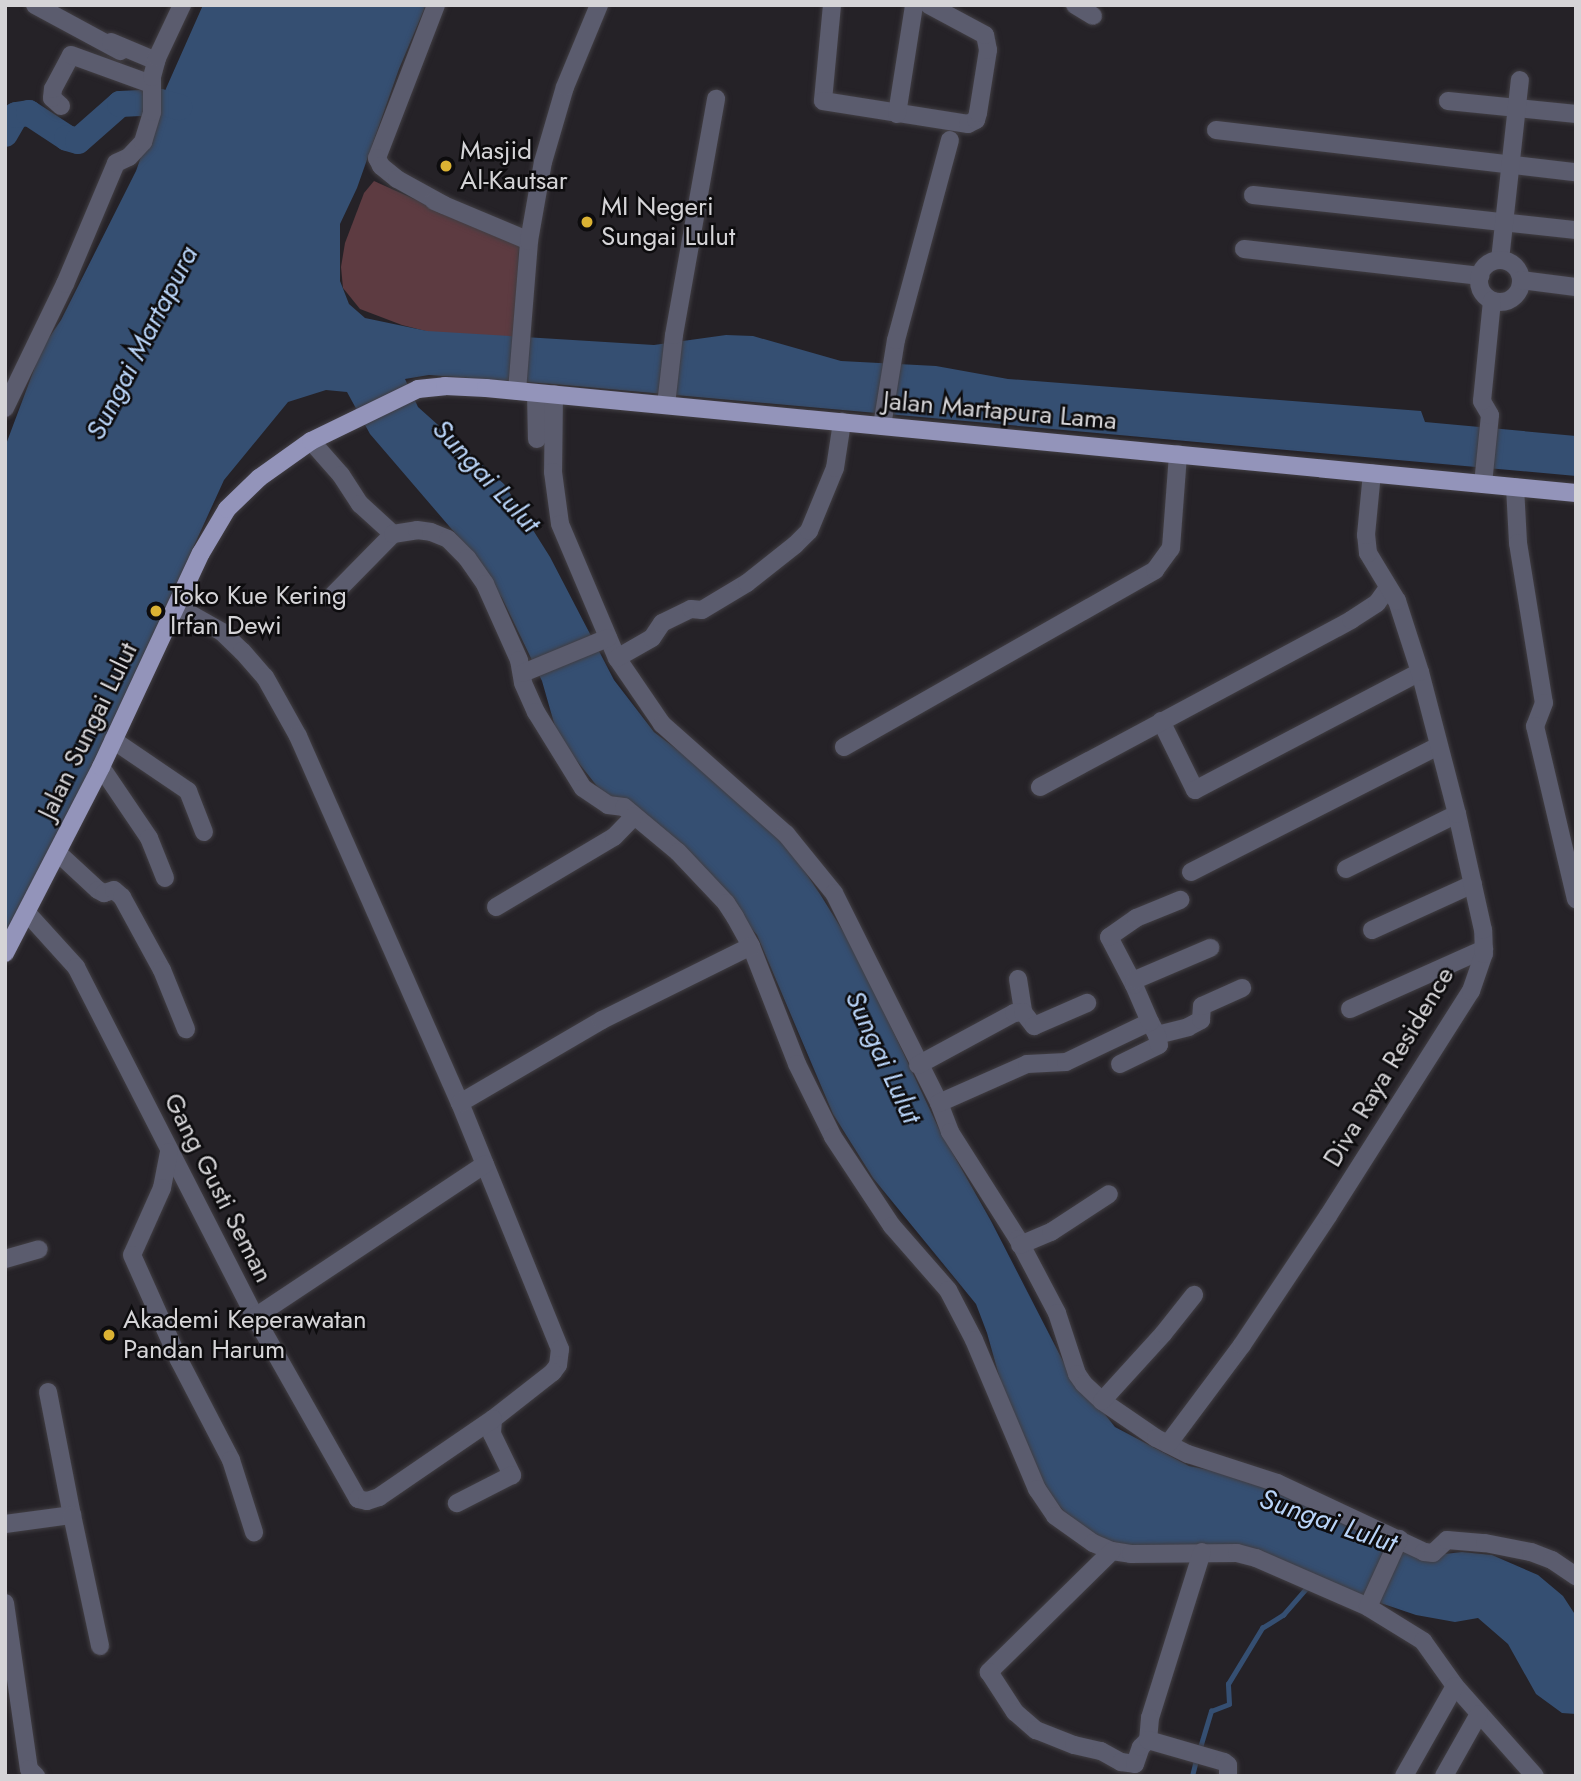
<!DOCTYPE html>
<style>
body{margin:0}
#map{position:relative;width:1581px;height:1781px;overflow:hidden;background:#252227;font-family:Jost,sans-serif}
div>[style]{position:absolute}
[style*='--x']{left:calc(var(--x)*1px);top:calc(var(--y)*1px);width:calc(var(--w)*1px);rotate:calc(var(--a)*1deg)}
.green>*{inset:0;background:#5d3b41}
.water>*{inset:0;background:#354f72}
.stream>*{height:4.5px;margin:-2.25px;padding:0 2.25px;transform-origin:2.25px;border-radius:2.25px;background:#354f72}
.river>*{height:26px;margin:-13px;padding:0 13px;transform-origin:13px;border-radius:13px;background:#354f72}
.roads{filter:drop-shadow(0 0 2px #413e43) drop-shadow(0 0 2px #413e43)}
.minor>*{height:18px;margin:-9px;padding:0 9px;transform-origin:9px;border-radius:9px;background:#5b5c6e}
.minor>.ring{margin:-9px;padding:0;box-sizing:content-box;background:none;border:18px solid #5b5c6e;border-radius:50%}
.tertiary>*{height:18px;margin:-9px;padding:0 9px;transform-origin:9px;border-radius:9px;background:#5b5c6e}
.primary>*{height:18px;margin:-9px;padding:0 9px;transform-origin:9px;border-radius:9px;background:#9394ba}
.dots>*{width:19px;height:19px;translate:-50% -50%;box-sizing:border-box;border:4px solid #0d0c0e;border-radius:50%}
span{translate:-50% -50%;white-space:nowrap;text-align:center;line-height:1.15;-webkit-text-stroke:5px #0d0c0e;paint-order:stroke}
.poi-label{font-size:26px;color:#d5d4d7}
.left{translate:0 -50%;text-align:left}
.street-label{font-size:26px;color:#d5d4d7}
.water-label{font-size:28px;color:#b9d4f8;font-style:italic}
.frame{position:absolute;inset:0;border:7px solid #d5d4d7;pointer-events:none}
</style>
<div id="map">
<div class="green">
<i style="clip-path:polygon(374px 181px,519px 246px,515px 339px,453px 338px,402px 325px,360px 309px,343px 288px,341px 267px,345px 243px,364px 193px)"></i>
</div>
<div class="water">
<i style="clip-path:polygon(203px 5px,426px 5px,399px 69px,357px 188px,340px 224px,340px 281px,349px 304px,365px 318px,427px 331px,654px 345px,726px 335px,753px 336px,841px 361px,936px 366px,1008px 379px,1421px 411px,1425px 422px,1576px 436px,1576px 476px,553px 384px,429px 375px,405px 379px,418px 407px,504px 484px,550px 557px,614px 680px,654px 732px,716px 779px,780px 835px,820px 894px,856px 952px,939px 1129px,991px 1221px,1064px 1363px,1115px 1427px,1189px 1466px,1264px 1481px,1427px 1556px,1462px 1552px,1492px 1555px,1538px 1575px,1563px 1596px,1576px 1616px,1576px 1714px,1562px 1713px,1536px 1694px,1508px 1644px,1478px 1618px,1455px 1622px,1416px 1615px,1336px 1588px,1268px 1554px,1215px 1546px,1137px 1548px,1102px 1540px,1066px 1514px,1041px 1483px,1001px 1383px,987px 1333px,976px 1304px,873px 1178px,833px 1114px,757px 935px,684px 849px,604px 795px,558px 737px,542px 681px,502px 598px,461px 540px,370px 434px,347px 392px,326px 390px,288px 402px,224px 480px,94px 765px,5px 942px,5px 447px,42px 348px,61px 320px,136px 171px,160px 102px)"></i>
</div>
<div class="stream">
<i style="--x:1199;--y:1751;--w:42;--a:-73.3"></i>
<i style="--x:1211;--y:1711;--w:19;--a:-21"></i>
<i style="--x:1229;--y:1704;--w:20;--a:-93"></i>
<i style="--x:1228;--y:1684;--w:66;--a:-58.7"></i>
<i style="--x:1262;--y:1628;--w:25;--a:-32"></i>
<i style="--x:1283;--y:1615;--w:40;--a:-49"></i>
<i style="--x:1192;--y:1776;--w:16;--a:-76"></i>
</div>
<div class="river">
<i style="--x:5;--y:134;--w:22;--a:-60"></i>
<i style="--x:16;--y:115;--w:13;--a:-9"></i>
<i style="--x:29;--y:113;--w:45;--a:33.3"></i>
<i style="--x:67;--y:138;--w:11;--a:15"></i>
<i style="--x:78;--y:141;--w:56;--a:-41.4"></i>
<i style="--x:120;--y:104;--w:40;--a:-2.9"></i>
<i style="--x:160;--y:102;--w:20;--a:15"></i>
</div>
<div class="roads">
<div class="minor">
<i style="--x:35;--y:5;--w:97;--a:28.4"></i>
<i style="--x:436;--y:5;--w:164;--a:111.1"></i>
<i style="--x:377;--y:158;--w:9;--a:63"></i>
<i style="--x:381;--y:166;--w:21;--a:39"></i>
<i style="--x:397;--y:179;--w:54;--a:29"></i>
<i style="--x:832;--y:5;--w:96;--a:95.4"></i>
<i style="--x:823;--y:101;--w:147;--a:9"></i>
<i style="--x:968;--y:124;--w:9;--a:-27"></i>
<i style="--x:976;--y:120;--w:7;--a:-74"></i>
<i style="--x:978;--y:113;--w:64;--a:-81"></i>
<i style="--x:988;--y:50;--w:15;--a:-101"></i>
<i style="--x:985;--y:35;--w:64;--a:-151.8"></i>
<i style="--x:1075;--y:5;--w:21;--a:31"></i>
<i style="--x:111;--y:42;--w:49;--a:22.9"></i>
<i style="--x:1448;--y:101;--w:129;--a:5.8"></i>
<i style="--x:61;--y:106;--w:12;--a:-138"></i>
<i style="--x:52;--y:98;--w:9;--a:-84"></i>
<i style="--x:53;--y:89;--w:38;--a:-62"></i>
<i style="--x:71;--y:55;--w:85;--a:19.9"></i>
<i style="--x:897;--y:114;--w:110;--a:-81.1"></i>
<i style="--x:1216;--y:130;--w:362;--a:6.7"></i>
<i style="--x:1253;--y:195;--w:325;--a:6.2"></i>
<i style="--x:434;--y:201;--w:103;--a:22.8"></i>
<i style="--x:1244;--y:249;--w:238;--a:6.5"></i>
<i style="--x:1500;--y:260;--w:181;--a:-83.7"></i>
<i class="ring" style="left:1479px;top:260px;width:24px;height:24px"></i>
<i style="--x:1521;--y:280;--w:55;--a:7.3"></i>
<i style="--x:536;--y:393;--w:46;--a:88.8"></i>
<i style="--x:554;--y:394;--w:78;--a:90.7"></i>
<i style="--x:553;--y:472;--w:52;--a:82.3"></i>
<i style="--x:560;--y:524;--w:146;--a:67"></i>
<i style="--x:617;--y:658;--w:80;--a:55.7"></i>
<i style="--x:662;--y:724;--w:166;--a:41.6"></i>
<i style="--x:786;--y:834;--w:76;--a:50.9"></i>
<i style="--x:834;--y:893;--w:235;--a:63.4"></i>
<i style="--x:939;--y:1103;--w:31;--a:69"></i>
<i style="--x:950;--y:1132;--w:127;--a:57.6"></i>
<i style="--x:1018;--y:1239;--w:84;--a:62.2"></i>
<i style="--x:1057;--y:1313;--w:64;--a:71.8"></i>
<i style="--x:1077;--y:1374;--w:12;--a:55"></i>
<i style="--x:1084;--y:1384;--w:25;--a:43"></i>
<i style="--x:1102;--y:1401;--w:65;--a:34.4"></i>
<i style="--x:1156;--y:1438;--w:36;--a:27"></i>
<i style="--x:1188;--y:1454;--w:94;--a:18"></i>
<i style="--x:1277;--y:1483;--w:162;--a:25.1"></i>
<i style="--x:1424;--y:1552;--w:9;--a:6"></i>
<i style="--x:1433;--y:1553;--w:19;--a:-43"></i>
<i style="--x:1447;--y:1540;--w:38;--a:5"></i>
<i style="--x:1485;--y:1543;--w:47;--a:11.1"></i>
<i style="--x:1531;--y:1552;--w:22;--a:21"></i>
<i style="--x:1552;--y:1560;--w:29;--a:34"></i>
<i style="--x:666;--y:405;--w:70;--a:-83.5"></i>
<i style="--x:674;--y:335;--w:240;--a:-79.9"></i>
<i style="--x:5;--y:408;--w:138;--a:-64.2"></i>
<i style="--x:65;--y:284;--w:131;--a:-67.1"></i>
<i style="--x:116;--y:163;--w:14;--a:-25"></i>
<i style="--x:129;--y:157;--w:21;--a:-47"></i>
<i style="--x:143;--y:142;--w:31;--a:-73"></i>
<i style="--x:152;--y:112;--w:35;--a:-90"></i>
<i style="--x:152;--y:77;--w:20;--a:-75"></i>
<i style="--x:157;--y:58;--w:59;--a:-64.7"></i>
<i style="--x:882;--y:426;--w:87;--a:-80.8"></i>
<i style="--x:896;--y:340;--w:207;--a:-74.9"></i>
<i style="--x:311;--y:441;--w:45;--a:48.6"></i>
<i style="--x:341;--y:475;--w:35;--a:57"></i>
<i style="--x:360;--y:504;--w:45;--a:42.3"></i>
<i style="--x:1483;--y:484;--w:69;--a:-84.2"></i>
<i style="--x:1490;--y:415;--w:16;--a:-120"></i>
<i style="--x:1482;--y:401;--w:101;--a:-84.3"></i>
<i style="--x:1515;--y:487;--w:56;--a:86.9"></i>
<i style="--x:1518;--y:543;--w:162;--a:80.8"></i>
<i style="--x:1544;--y:703;--w:25;--a:111"></i>
<i style="--x:1535;--y:726;--w:178;--a:76.7"></i>
<i style="--x:332;--y:596;--w:87;--a:-45.5"></i>
<i style="--x:393;--y:534;--w:24;--a:-9"></i>
<i style="--x:417;--y:530;--w:14;--a:8"></i>
<i style="--x:431;--y:532;--w:18;--a:22"></i>
<i style="--x:448;--y:539;--w:27;--a:45"></i>
<i style="--x:467;--y:558;--w:32;--a:55"></i>
<i style="--x:485;--y:584;--w:83;--a:65.9"></i>
<i style="--x:519;--y:660;--w:23;--a:80"></i>
<i style="--x:523;--y:683;--w:32;--a:66"></i>
<i style="--x:536;--y:712;--w:89;--a:58.3"></i>
<i style="--x:583;--y:788;--w:30;--a:34"></i>
<i style="--x:608;--y:805;--w:16;--a:7"></i>
<i style="--x:624;--y:807;--w:70;--a:39.8"></i>
<i style="--x:678;--y:852;--w:70;--a:46.7"></i>
<i style="--x:726;--y:903;--w:17;--a:57"></i>
<i style="--x:735;--y:917;--w:33;--a:61"></i>
<i style="--x:751;--y:946;--w:127;--a:68.7"></i>
<i style="--x:797;--y:1064;--w:81;--a:63.7"></i>
<i style="--x:833;--y:1137;--w:107;--a:56.5"></i>
<i style="--x:892;--y:1226;--w:85;--a:48.8"></i>
<i style="--x:948;--y:1290;--w:56;--a:62.5"></i>
<i style="--x:974;--y:1340;--w:162;--a:67.1"></i>
<i style="--x:1037;--y:1489;--w:32;--a:56"></i>
<i style="--x:1055;--y:1516;--w:47;--a:35.4"></i>
<i style="--x:1093;--y:1543;--w:21;--a:23"></i>
<i style="--x:1112;--y:1551;--w:19;--a:9"></i>
<i style="--x:1131;--y:1554;--w:106;--a:-0.5"></i>
<i style="--x:1237;--y:1553;--w:20;--a:15"></i>
<i style="--x:1256;--y:1558;--w:122;--a:23.6"></i>
<i style="--x:1368;--y:1607;--w:65;--a:31.7"></i>
<i style="--x:1423;--y:1641;--w:55;--a:54.6"></i>
<i style="--x:1455;--y:1686;--w:120;--a:48.4"></i>
<i style="--x:178;--y:607;--w:51;--a:29.6"></i>
<i style="--x:222;--y:632;--w:28;--a:44"></i>
<i style="--x:242;--y:651;--w:35;--a:49"></i>
<i style="--x:265;--y:677;--w:68;--a:60.8"></i>
<i style="--x:298;--y:736;--w:401;--a:66.2"></i>
<i style="--x:460;--y:1103;--w:266;--a:67.9"></i>
<i style="--x:560;--y:1349;--w:16;--a:97"></i>
<i style="--x:558;--y:1365;--w:9;--a:126"></i>
<i style="--x:553;--y:1372;--w:76;--a:141.9"></i>
<i style="--x:493;--y:1419;--w:15;--a:94"></i>
<i style="--x:492;--y:1434;--w:46;--a:64"></i>
<i style="--x:512;--y:1475;--w:62;--a:153"></i>
<i style="--x:617;--y:658;--w:40;--a:-29.7"></i>
<i style="--x:652;--y:638;--w:18;--a:-56"></i>
<i style="--x:662;--y:623;--w:32;--a:-26"></i>
<i style="--x:691;--y:609;--w:11;--a:5"></i>
<i style="--x:702;--y:610;--w:52;--a:-31"></i>
<i style="--x:747;--y:583;--w:61;--a:-38.4"></i>
<i style="--x:795;--y:545;--w:20;--a:-45"></i>
<i style="--x:809;--y:531;--w:68;--a:-67.6"></i>
<i style="--x:835;--y:468;--w:47;--a:-81.3"></i>
<i style="--x:523;--y:673;--w:92;--a:-22.4"></i>
<i style="--x:1161;--y:721;--w:77;--a:63.8"></i>
<i style="--x:1195;--y:790;--w:254;--a:-27.7"></i>
<i style="--x:113;--y:740;--w:91;--a:34.2"></i>
<i style="--x:188;--y:791;--w:44;--a:68.7"></i>
<i style="--x:844;--y:747;--w:358;--a:-29.6"></i>
<i style="--x:1155;--y:570;--w:27;--a:-54"></i>
<i style="--x:1171;--y:548;--w:94;--a:-85.7"></i>
<i style="--x:101;--y:767;--w:86;--a:55.9"></i>
<i style="--x:149;--y:838;--w:43;--a:68.2"></i>
<i style="--x:1040;--y:787;--w:353;--a:-28.2"></i>
<i style="--x:1351;--y:620;--w:31;--a:-33"></i>
<i style="--x:1377;--y:603;--w:19;--a:-54"></i>
<i style="--x:58;--y:853;--w:54;--a:42.8"></i>
<i style="--x:98;--y:890;--w:7;--a:27"></i>
<i style="--x:104;--y:893;--w:10;--a:-17"></i>
<i style="--x:114;--y:890;--w:11;--a:41"></i>
<i style="--x:122;--y:897;--w:83;--a:61.3"></i>
<i style="--x:162;--y:970;--w:64;--a:67.9"></i>
<i style="--x:1346;--y:869;--w:124;--a:-26.4"></i>
<i style="--x:1191;--y:872;--w:277;--a:-27"></i>
<i style="--x:496;--y:907;--w:137;--a:-30.7"></i>
<i style="--x:614;--y:837;--w:29;--a:-46"></i>
<i style="--x:28;--y:914;--w:72;--a:47.8"></i>
<i style="--x:76;--y:967;--w:393;--a:62.9"></i>
<i style="--x:255;--y:1317;--w:209;--a:60.5"></i>
<i style="--x:358;--y:1499;--w:9;--a:13"></i>
<i style="--x:367;--y:1501;--w:13;--a:-18"></i>
<i style="--x:379;--y:1497;--w:138;--a:-34.4"></i>
<i style="--x:1372;--y:930;--w:111;--a:-24.5"></i>
<i style="--x:1018;--y:979;--w:33;--a:81"></i>
<i style="--x:1134;--y:985;--w:54;--a:-117.5"></i>
<i style="--x:1109;--y:937;--w:33;--a:-35"></i>
<i style="--x:1136;--y:918;--w:48;--a:-22.2"></i>
<i style="--x:1350;--y:1009;--w:147;--a:-24.1"></i>
<i style="--x:1150;--y:1022;--w:15;--a:62"></i>
<i style="--x:1157;--y:1035;--w:32;--a:-14"></i>
<i style="--x:1188;--y:1027;--w:15;--a:-28"></i>
<i style="--x:1201;--y:1020;--w:14;--a:-86"></i>
<i style="--x:1202;--y:1006;--w:44;--a:-24.2"></i>
<i style="--x:1120;--y:1064;--w:43;--a:-26"></i>
<i style="--x:1159;--y:1045;--w:10;--a:-101"></i>
<i style="--x:918;--y:1065;--w:109;--a:-28.4"></i>
<i style="--x:1014;--y:1013;--w:9;--a:-6"></i>
<i style="--x:1023;--y:1012;--w:18;--a:52"></i>
<i style="--x:1034;--y:1026;--w:58;--a:-23.5"></i>
<i style="--x:460;--y:1103;--w:164;--a:-30.3"></i>
<i style="--x:602;--y:1020;--w:166;--a:-26.4"></i>
<i style="--x:939;--y:1103;--w:96;--a:-23.9"></i>
<i style="--x:1027;--y:1064;--w:39;--a:-3"></i>
<i style="--x:1066;--y:1062;--w:93;--a:-25.5"></i>
<i style="--x:1150;--y:1022;--w:40;--a:-113.4"></i>
<i style="--x:1134;--y:985;--w:5;--a:-79"></i>
<i style="--x:1135;--y:980;--w:82;--a:-23.1"></i>
<i style="--x:169;--y:1152;--w:37;--a:101"></i>
<i style="--x:162;--y:1188;--w:73;--a:114.1"></i>
<i style="--x:132;--y:1255;--w:115;--a:65.9"></i>
<i style="--x:179;--y:1360;--w:113;--a:62.5"></i>
<i style="--x:231;--y:1460;--w:76;--a:72.3"></i>
<i style="--x:1020;--y:1245;--w:34;--a:-23"></i>
<i style="--x:1051;--y:1232;--w:69;--a:-33.2"></i>
<i style="--x:5;--y:1259;--w:35;--a:-16"></i>
<i style="--x:255;--y:1317;--w:276;--a:-33.6"></i>
<i style="--x:48;--y:1392;--w:125;--a:79"></i>
<i style="--x:1102;--y:1401;--w:91;--a:-47.7"></i>
<i style="--x:1163;--y:1334;--w:50;--a:-51.5"></i>
<i style="--x:1168;--y:1444;--w:124;--a:-53.2"></i>
<i style="--x:1242;--y:1345;--w:155;--a:-56.3"></i>
<i style="--x:1328;--y:1216;--w:267;--a:-57.6"></i>
<i style="--x:1471;--y:991;--w:39;--a:-71"></i>
<i style="--x:1484;--y:954;--w:24;--a:-92"></i>
<i style="--x:1483;--y:930;--w:119;--a:-102.6"></i>
<i style="--x:1457;--y:814;--w:147;--a:-104.6"></i>
<i style="--x:1420;--y:672;--w:75;--a:-107.9"></i>
<i style="--x:1397;--y:601;--w:56;--a:-121.1"></i>
<i style="--x:1368;--y:553;--w:18;--a:-96"></i>
<i style="--x:1366;--y:535;--w:62;--a:-84.5"></i>
<i style="--x:5;--y:1524;--w:68;--a:-7.7"></i>
<i style="--x:72;--y:1515;--w:134;--a:77.9"></i>
<i style="--x:1112;--y:1551;--w:173;--a:135.5"></i>
<i style="--x:989;--y:1672;--w:48;--a:57"></i>
<i style="--x:1015;--y:1712;--w:28;--a:41"></i>
<i style="--x:1036;--y:1730;--w:41;--a:21.5"></i>
<i style="--x:1074;--y:1745;--w:28;--a:13"></i>
<i style="--x:1101;--y:1751;--w:23;--a:29"></i>
<i style="--x:1121;--y:1762;--w:14;--a:8"></i>
<i style="--x:1135;--y:1764;--w:18;--a:-71"></i>
<i style="--x:1141;--y:1747;--w:10;--a:-45"></i>
<i style="--x:1202;--y:1552;--w:174;--a:107.4"></i>
<i style="--x:1150;--y:1718;--w:22;--a:95"></i>
<i style="--x:1148;--y:1740;--w:79;--a:16.1"></i>
<i style="--x:1224;--y:1762;--w:5;--a:37"></i>
<i style="--x:1228;--y:1765;--w:11;--a:90"></i>
<i style="--x:5;--y:1603;--w:168;--a:81.8"></i>
<i style="--x:29;--y:1769;--w:10;--a:45"></i>
<i style="--x:1368;--y:1607;--w:75;--a:-65.5"></i>
<i style="--x:1404;--y:1776;--w:103;--a:-60.5"></i>
<i style="--x:1444;--y:1776;--w:71;--a:-60.6"></i>
</div>
<div class="tertiary">
<i style="--x:517;--y:391;--w:150;--a:-85.4"></i>
<i style="--x:529;--y:241;--w:80;--a:-80"></i>
<i style="--x:543;--y:162;--w:78;--a:-73.7"></i>
<i style="--x:565;--y:87;--w:89;--a:-67.5"></i>
</div>
<div class="primary">
<i style="--x:5;--y:953;--w:209;--a:-62.7"></i>
<i style="--x:101;--y:767;--w:236;--a:-65"></i>
<i style="--x:201;--y:553;--w:51;--a:-59.4"></i>
<i style="--x:227;--y:509;--w:45;--a:-44.1"></i>
<i style="--x:259;--y:478;--w:64;--a:-35.4"></i>
<i style="--x:311;--y:441;--w:119;--a:-25.9"></i>
<i style="--x:418;--y:389;--w:27;--a:-6"></i>
<i style="--x:445;--y:386;--w:41;--a:2.8"></i>
<i style="--x:486;--y:388;--w:1095;--a:5.5"></i>
</div>
</div>
<div class="dots">
<i style="left:446px;top:166px;background:#dbb233"></i>
<i style="left:587px;top:222px;background:#dbb233"></i>
<i style="left:156px;top:611px;background:#dbb233"></i>
<i style="left:109px;top:1335px;background:#dbb233"></i>
</div>
<div class="poi-label">
<span class="left" style="left:460px;top:166px">Masjid<br>Al-Kautsar</span>
<span class="left" style="left:601px;top:222px">MI Negeri<br>Sungai Lulut</span>
<span class="left" style="left:170px;top:611px">Toko Kue Kering<br>Irfan Dewi</span>
<span class="left" style="left:123px;top:1335px">Akademi Keperawatan<br>Pandan Harum</span>
</div>
<div class="street-label">
<span style="left:1000px;top:411px;rotate:5deg">Jalan Martapura Lama</span>
<span style="left:88px;top:731px;rotate:-64deg">Jalan Sungai Lulut</span>
<span style="left:1389px;top:1067px;rotate:-59deg">Diva Raya Residence</span>
<span style="left:218px;top:1188px;rotate:63deg">Gang Gusti Seman</span>
</div>
<div class="water-label">
<span style="left:142px;top:343px;rotate:-63deg">Sungai Martapura</span>
<span style="left:486px;top:476px;rotate:47deg">Sungai Lulut</span>
<span style="left:883px;top:1057px;rotate:65deg">Sungai Lulut</span>
<span style="left:1328px;top:1521px;rotate:19deg">Sungai Lulut</span>
</div>
<div class="frame"></div>
</div>
